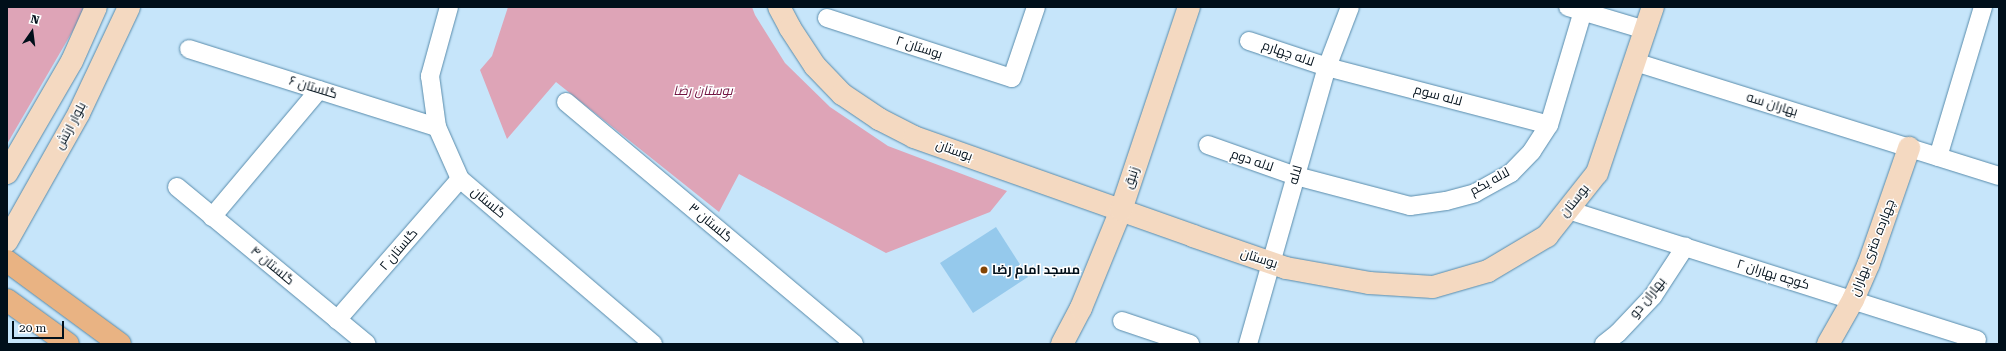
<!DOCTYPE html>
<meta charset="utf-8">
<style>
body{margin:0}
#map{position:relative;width:2006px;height:351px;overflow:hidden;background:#c6e5fa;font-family:"Roboto Serif",Cairo,serif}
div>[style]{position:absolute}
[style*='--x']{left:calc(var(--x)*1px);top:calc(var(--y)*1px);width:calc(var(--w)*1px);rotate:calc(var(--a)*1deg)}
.green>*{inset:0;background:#dea4b7}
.building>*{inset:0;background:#95c9ec}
.roads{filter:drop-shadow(0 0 1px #588bab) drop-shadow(0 0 1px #588bab)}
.street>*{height:18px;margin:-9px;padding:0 9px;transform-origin:9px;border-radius:9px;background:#fff}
.secondary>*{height:22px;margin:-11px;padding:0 11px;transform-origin:11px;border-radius:11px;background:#f4d9c1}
.primary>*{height:22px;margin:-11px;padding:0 11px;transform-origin:11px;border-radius:11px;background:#e9b383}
.dots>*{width:11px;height:11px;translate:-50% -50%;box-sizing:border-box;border:2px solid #fff;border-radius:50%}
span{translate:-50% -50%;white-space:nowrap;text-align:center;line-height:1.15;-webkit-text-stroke:3px #fff;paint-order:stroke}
.street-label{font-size:13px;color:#000f1a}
.park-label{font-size:13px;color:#711240;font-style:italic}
.poi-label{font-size:13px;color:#000f1a;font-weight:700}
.left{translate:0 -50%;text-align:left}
.frame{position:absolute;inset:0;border:8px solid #000f1a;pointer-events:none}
.north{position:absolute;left:12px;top:12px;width:40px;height:40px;-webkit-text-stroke:3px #fff;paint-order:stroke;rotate:14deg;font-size:11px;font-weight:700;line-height:16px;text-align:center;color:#000f1a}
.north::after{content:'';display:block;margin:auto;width:14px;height:18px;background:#000f1a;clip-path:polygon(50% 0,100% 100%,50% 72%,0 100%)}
.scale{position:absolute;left:12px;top:321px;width:52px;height:18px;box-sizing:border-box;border:2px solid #000f1a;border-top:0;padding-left:5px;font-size:12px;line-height:14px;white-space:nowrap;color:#000f1a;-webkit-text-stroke:3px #fff;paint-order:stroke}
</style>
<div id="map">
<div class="green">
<i style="clip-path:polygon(8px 7px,84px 7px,75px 27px,7px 144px)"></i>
<i style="clip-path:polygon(508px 7px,752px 7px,755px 15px,785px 63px,830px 107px,888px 146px,1007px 191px,990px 212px,886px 253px,739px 174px,719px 212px,556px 82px,507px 139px,480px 70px,492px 56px)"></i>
</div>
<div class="building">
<i style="clip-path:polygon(996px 227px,1028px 277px,973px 313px,940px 263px)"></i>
</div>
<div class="roads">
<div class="street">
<i style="--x:449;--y:7;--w:72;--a:105.4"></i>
<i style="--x:430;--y:76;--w:51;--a:82.2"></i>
<i style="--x:437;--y:127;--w:57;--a:66.1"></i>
<i style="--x:460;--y:179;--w:254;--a:40.5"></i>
<i style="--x:1568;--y:7;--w:80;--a:16.6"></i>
<i style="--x:827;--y:18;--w:194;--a:18"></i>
<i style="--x:1012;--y:78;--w:75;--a:-71.3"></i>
<i style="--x:1249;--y:41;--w:82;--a:18.4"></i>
<i style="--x:1327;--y:67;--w:229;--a:14.6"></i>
<i style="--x:189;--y:49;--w:260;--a:17.5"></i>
<i style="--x:1635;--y:62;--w:381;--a:17.4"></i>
<i style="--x:566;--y:102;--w:376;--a:40"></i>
<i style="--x:1208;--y:145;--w:93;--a:19.4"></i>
<i style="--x:1296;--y:176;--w:118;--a:14.7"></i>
<i style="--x:1410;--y:206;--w:36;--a:-8"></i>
<i style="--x:1446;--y:201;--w:30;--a:-15"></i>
<i style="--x:1475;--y:193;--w:41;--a:-29.1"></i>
<i style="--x:1511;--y:173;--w:30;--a:-46"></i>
<i style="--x:1532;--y:151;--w:31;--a:-57"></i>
<i style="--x:1549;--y:125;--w:119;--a:-73.4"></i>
<i style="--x:1938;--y:157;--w:157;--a:-73.3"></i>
<i style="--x:177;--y:187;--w:246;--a:39.6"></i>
<i style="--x:1568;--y:210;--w:429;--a:17.6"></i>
<i style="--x:212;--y:217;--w:166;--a:-49.9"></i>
<i style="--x:337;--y:320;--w:187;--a:-48.9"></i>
<i style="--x:1122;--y:321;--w:72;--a:18.7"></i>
<i style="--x:1248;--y:344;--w:288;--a:-74.1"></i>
<i style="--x:1327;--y:67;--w:64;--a:-69"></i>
<i style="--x:1604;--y:344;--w:18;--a:-38"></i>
<i style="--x:1618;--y:333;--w:51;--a:-46.6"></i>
<i style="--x:1653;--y:296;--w:59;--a:-56.9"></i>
</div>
<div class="secondary">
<i style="--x:779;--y:7;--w:24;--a:62"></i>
<i style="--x:790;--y:28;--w:45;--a:56.7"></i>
<i style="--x:815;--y:66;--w:39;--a:46"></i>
<i style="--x:842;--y:94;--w:45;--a:34"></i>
<i style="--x:879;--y:119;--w:39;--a:27"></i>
<i style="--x:914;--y:137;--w:296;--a:19.5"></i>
<i style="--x:1193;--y:236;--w:98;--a:19"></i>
<i style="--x:1286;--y:268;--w:84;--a:10.2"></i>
<i style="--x:1369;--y:283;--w:64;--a:3.6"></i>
<i style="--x:1433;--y:287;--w:57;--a:-16.2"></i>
<i style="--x:1488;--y:271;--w:69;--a:-30.7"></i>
<i style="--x:1547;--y:236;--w:80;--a:-51.6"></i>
<i style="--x:1597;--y:173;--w:175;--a:-71.4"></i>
<i style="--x:7;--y:173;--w:129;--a:-59.9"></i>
<i style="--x:72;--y:61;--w:59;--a:-66"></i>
<i style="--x:7;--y:241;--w:147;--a:-60.6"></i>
<i style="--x:79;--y:113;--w:117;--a:-64.7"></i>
<i style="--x:1062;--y:344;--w:41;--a:-62.2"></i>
<i style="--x:1081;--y:308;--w:106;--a:-67.8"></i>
<i style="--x:1121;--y:210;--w:214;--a:-71.5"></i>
<i style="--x:1828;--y:344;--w:51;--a:-60.4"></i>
<i style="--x:1853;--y:300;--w:40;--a:-66.6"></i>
<i style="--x:1869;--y:263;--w:122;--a:-70.8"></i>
</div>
<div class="primary">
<i style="--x:7;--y:261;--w:140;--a:36.3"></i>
<i style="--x:7;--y:300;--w:75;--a:35.8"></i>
</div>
</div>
<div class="dots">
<i style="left:984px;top:270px;background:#834505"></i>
</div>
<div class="street-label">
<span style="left:919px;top:48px;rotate:18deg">بوستان ۲</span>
<span style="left:1288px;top:54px;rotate:19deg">لاله چهارم</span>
<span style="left:313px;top:88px;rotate:17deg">گلستان ۶</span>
<span style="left:1438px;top:96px;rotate:15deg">لاله سوم</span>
<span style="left:1772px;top:105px;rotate:17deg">بهاران سه</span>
<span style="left:71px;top:126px;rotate:-62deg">بلوار ارتش</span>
<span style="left:954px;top:151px;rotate:20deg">بوستان</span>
<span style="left:1252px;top:161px;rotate:19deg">لاله دوم</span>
<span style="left:1296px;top:175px;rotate:-74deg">لاله</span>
<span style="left:1132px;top:178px;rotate:-72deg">زنبق</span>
<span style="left:1490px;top:182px;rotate:-29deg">لاله یکم</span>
<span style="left:1575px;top:201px;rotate:-51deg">بوستان</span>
<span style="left:488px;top:203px;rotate:40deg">گلستان</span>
<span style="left:710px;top:223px;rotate:40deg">گلستان ۳</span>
<span style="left:1873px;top:248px;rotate:-69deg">چهارده متری بهاران</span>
<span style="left:399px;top:250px;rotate:-49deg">گلستان ۲</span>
<span style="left:1259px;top:259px;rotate:18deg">بوستان</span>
<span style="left:272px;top:266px;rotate:40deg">گلستان ۴</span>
<span style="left:1773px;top:275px;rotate:17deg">کوچه بهاران ۲</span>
<span style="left:1648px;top:298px;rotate:-51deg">بهاران دو</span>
</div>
<div class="park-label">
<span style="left:703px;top:91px">بوستان رضا</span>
</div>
<div class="poi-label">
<span class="left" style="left:992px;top:270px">مسجد امام رضا</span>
</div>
<div class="frame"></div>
<div class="north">N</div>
<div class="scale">20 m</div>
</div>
